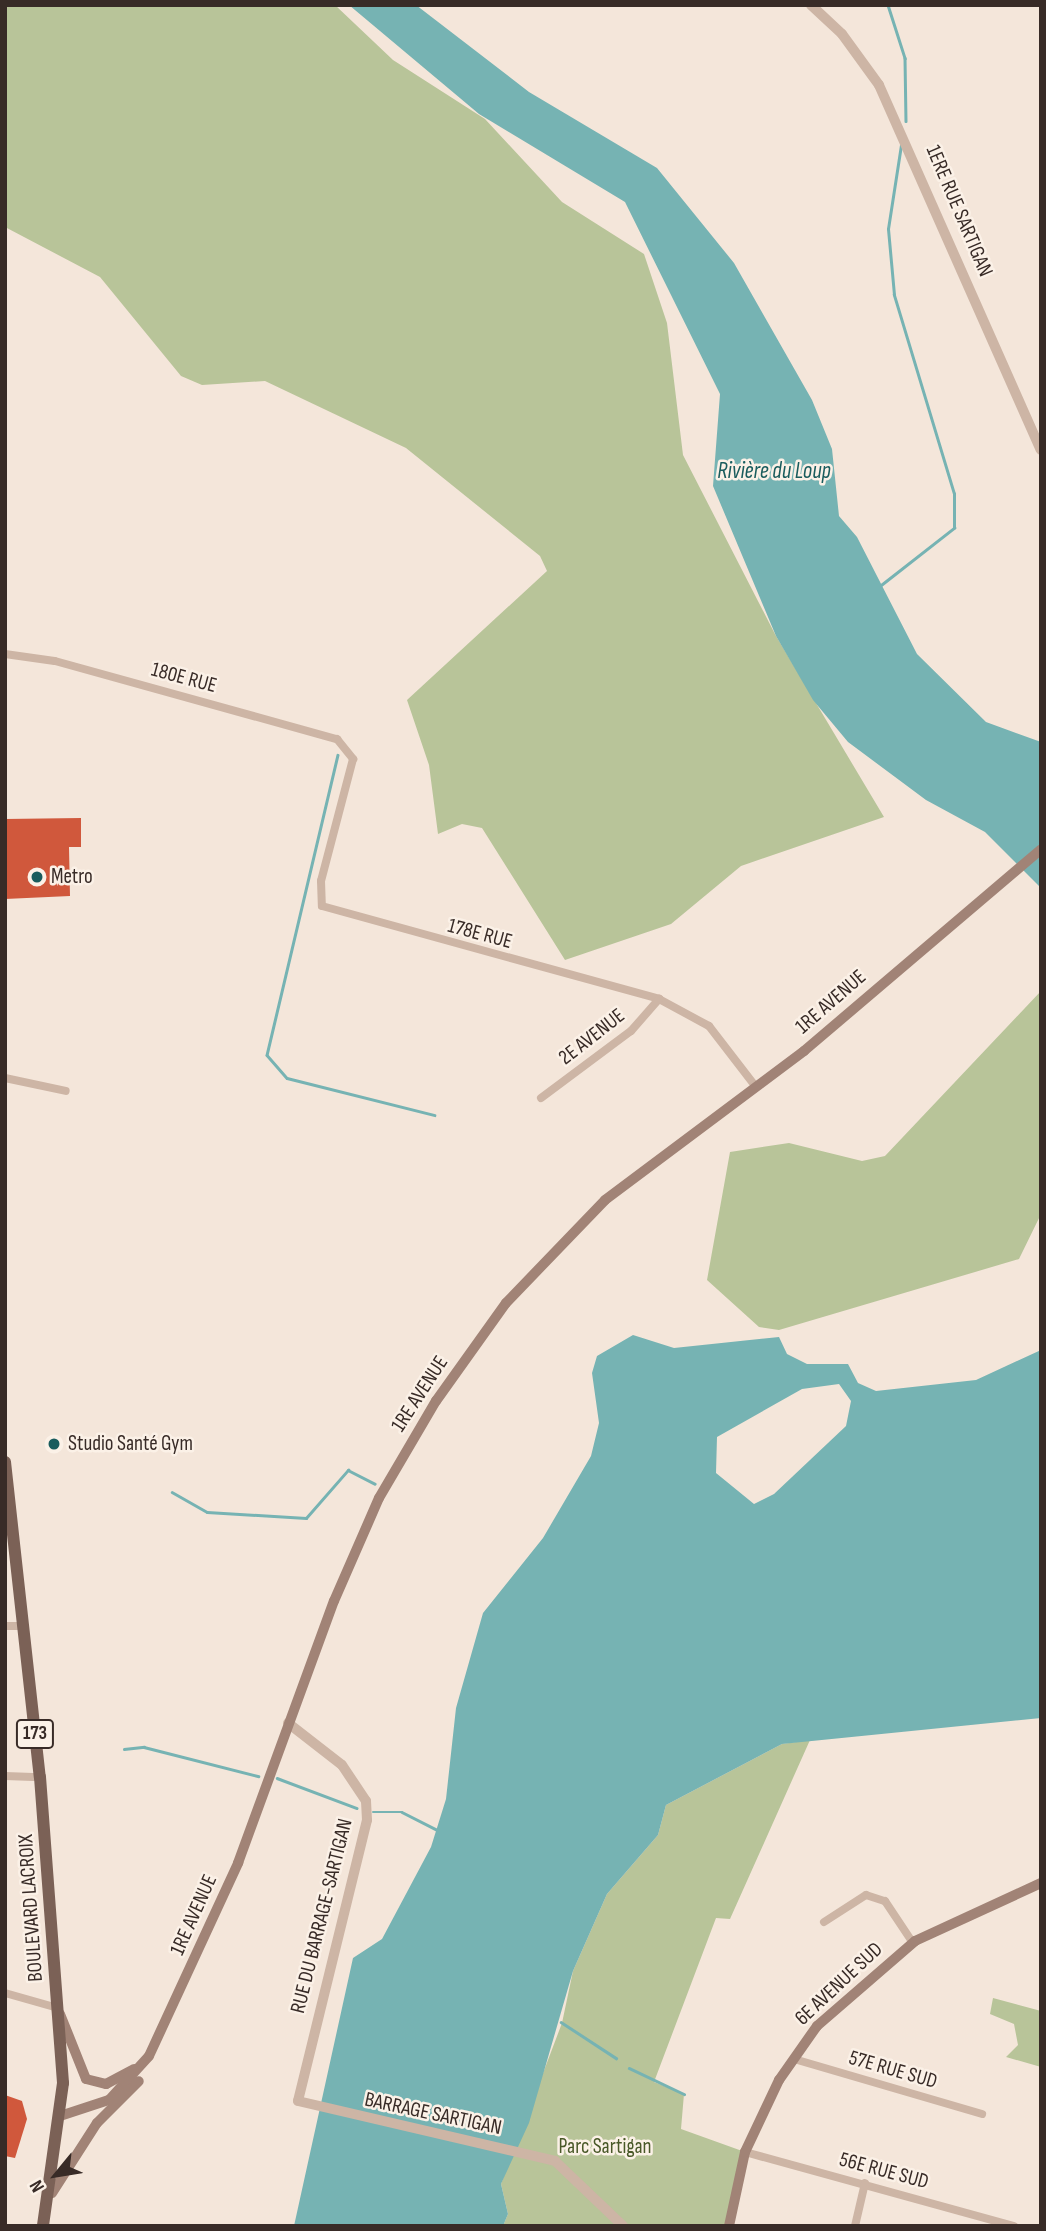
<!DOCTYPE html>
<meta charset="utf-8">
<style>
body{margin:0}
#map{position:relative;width:1046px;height:2231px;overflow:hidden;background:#f4e6da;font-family:"Sofia Sans Condensed",sans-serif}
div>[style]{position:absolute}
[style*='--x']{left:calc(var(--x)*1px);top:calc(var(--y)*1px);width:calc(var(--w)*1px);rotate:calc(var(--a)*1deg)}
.green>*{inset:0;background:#b8c499}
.water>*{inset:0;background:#76b3b3}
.stream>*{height:2.5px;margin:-1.25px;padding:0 1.25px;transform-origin:1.25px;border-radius:1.25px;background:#76b3b3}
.building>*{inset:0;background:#d0583c}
.minor>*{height:8px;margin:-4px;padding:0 4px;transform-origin:4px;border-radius:4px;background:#cdb5a5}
.tertiary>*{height:10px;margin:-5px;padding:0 5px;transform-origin:5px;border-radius:5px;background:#cdb5a5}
.secondary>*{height:10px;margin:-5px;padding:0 5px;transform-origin:5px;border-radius:5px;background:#a18376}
.primary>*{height:12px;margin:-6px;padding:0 6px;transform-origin:6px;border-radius:6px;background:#7b6156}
.dots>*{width:19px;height:19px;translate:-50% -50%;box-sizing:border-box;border:4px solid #fbf1e7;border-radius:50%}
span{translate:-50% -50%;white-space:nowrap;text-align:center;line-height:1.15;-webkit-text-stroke:5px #fbf1e7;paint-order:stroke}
.shield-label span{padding:2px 5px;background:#fbf1e7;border:2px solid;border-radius:5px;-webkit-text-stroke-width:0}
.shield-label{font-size:19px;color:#382b27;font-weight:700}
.street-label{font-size:21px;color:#382b27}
.poi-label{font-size:21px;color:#382b27}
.left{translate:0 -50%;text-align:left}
.park-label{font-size:21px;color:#495828}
.water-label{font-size:23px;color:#195c5d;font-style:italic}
.frame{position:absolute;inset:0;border:7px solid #382b27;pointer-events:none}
.north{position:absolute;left:21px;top:2140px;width:70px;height:70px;-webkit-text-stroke:5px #fbf1e7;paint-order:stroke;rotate:240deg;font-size:19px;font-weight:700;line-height:28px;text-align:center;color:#382b27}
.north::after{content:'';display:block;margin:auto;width:24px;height:32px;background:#382b27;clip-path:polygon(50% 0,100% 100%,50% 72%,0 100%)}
</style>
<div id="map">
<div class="green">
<i style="clip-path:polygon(5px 5px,335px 5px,393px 60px,485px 119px,562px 202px,644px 254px,667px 323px,683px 455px,776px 636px,884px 817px,741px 866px,671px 924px,565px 960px,482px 828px,462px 824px,438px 834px,429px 765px,407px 700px,547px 571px,540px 556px,406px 448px,265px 381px,202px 385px,181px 376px,100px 277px,5px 227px)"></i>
<i style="clip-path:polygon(1041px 991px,1041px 1214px,1019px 1259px,779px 1330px,759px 1327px,707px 1280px,730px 1152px,789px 1143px,862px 1161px,885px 1156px)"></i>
<i style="clip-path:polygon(810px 1740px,730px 1919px,716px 1918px,654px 2082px,684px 2094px,681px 2129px,745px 2152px,729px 2226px,503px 2226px,508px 2214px,501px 2184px,562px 2023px,573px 1971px,607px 1894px,658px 1835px,666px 1805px,782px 1744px)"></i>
<i style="clip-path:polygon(993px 1998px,1041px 2011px,1041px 2067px,1006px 2057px,1018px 2045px,1014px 2024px,990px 2014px)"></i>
</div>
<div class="water">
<i style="clip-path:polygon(349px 5px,416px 5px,529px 92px,657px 168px,734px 263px,812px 400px,832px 449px,839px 516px,857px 537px,917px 654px,986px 722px,1041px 742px,1041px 888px,985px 832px,926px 800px,848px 742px,813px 700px,776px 636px,713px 486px,720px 394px,625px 202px,479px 114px)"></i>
<i style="clip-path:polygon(evenodd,633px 1335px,674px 1348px,779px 1337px,787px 1354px,807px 1364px,848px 1364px,858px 1383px,876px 1391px,976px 1380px,1041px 1350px,1041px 1718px,782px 1744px,666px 1805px,658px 1835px,607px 1894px,573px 1971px,529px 2123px,501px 2184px,508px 2214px,503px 2226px,294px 2226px,353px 1958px,382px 1939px,431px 1847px,446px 1799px,456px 1708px,483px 1613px,543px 1538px,591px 1456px,599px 1423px,592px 1373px,597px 1356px,633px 1335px,839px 1384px,851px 1401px,846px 1426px,774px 1494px,754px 1504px,716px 1473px,717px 1437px,802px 1389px,839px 1384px)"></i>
</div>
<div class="stream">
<i style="--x:888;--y:5;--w:56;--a:72.2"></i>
<i style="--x:905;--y:58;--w:63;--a:89.1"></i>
<i style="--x:881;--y:585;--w:93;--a:-38"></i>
<i style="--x:954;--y:528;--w:34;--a:-90"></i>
<i style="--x:954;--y:494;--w:208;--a:-106.8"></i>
<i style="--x:894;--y:295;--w:66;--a:-95.2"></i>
<i style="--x:888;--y:229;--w:85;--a:-81.2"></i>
<i style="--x:338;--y:755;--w:308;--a:103.3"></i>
<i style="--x:267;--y:1055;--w:30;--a:49"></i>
<i style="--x:287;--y:1078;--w:152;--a:14.1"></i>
<i style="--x:172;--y:1492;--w:40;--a:29.7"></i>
<i style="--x:207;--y:1512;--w:99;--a:3.5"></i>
<i style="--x:306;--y:1518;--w:64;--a:-48.8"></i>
<i style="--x:348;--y:1470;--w:30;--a:27"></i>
<i style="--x:124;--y:1749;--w:20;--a:-6"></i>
<i style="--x:144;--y:1747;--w:118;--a:14.3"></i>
<i style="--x:277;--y:1778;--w:85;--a:20.6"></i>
<i style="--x:373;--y:1812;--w:29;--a:0"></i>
<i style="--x:402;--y:1812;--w:39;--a:27"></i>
<i style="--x:561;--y:2022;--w:66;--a:33.2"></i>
<i style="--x:629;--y:2068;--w:61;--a:25.3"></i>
</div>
<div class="building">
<i style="clip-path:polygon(81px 818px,81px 847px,69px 847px,70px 896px,5px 899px,5px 819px)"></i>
<i style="clip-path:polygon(5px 2095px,22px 2101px,27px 2119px,15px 2158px,5px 2156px)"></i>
</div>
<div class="minor">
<i style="--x:5;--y:654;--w:50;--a:8"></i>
<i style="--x:55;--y:661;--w:293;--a:15.5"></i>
<i style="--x:337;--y:739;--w:26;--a:51"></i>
<i style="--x:353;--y:759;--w:126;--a:104.7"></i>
<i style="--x:321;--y:881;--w:25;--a:88"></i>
<i style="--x:322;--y:906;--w:350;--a:15.4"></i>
<i style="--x:659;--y:999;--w:57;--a:28.4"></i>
<i style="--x:709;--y:1026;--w:77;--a:52.4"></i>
<i style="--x:5;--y:1078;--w:62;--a:12"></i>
<i style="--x:541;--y:1098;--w:112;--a:-36.7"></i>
<i style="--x:631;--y:1031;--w:43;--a:-48.8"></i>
<i style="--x:5;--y:1626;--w:19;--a:0"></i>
<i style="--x:5;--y:1776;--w:35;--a:2"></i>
<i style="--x:824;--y:1922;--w:50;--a:-32.7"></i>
<i style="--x:866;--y:1895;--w:20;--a:18"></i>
<i style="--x:885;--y:1901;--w:50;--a:56.3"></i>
<i style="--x:5;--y:1993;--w:55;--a:15.8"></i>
<i style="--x:794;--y:2059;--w:196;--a:16.3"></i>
<i style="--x:745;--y:2152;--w:279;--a:15.4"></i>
<i style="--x:855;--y:2226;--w:44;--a:-76.9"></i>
</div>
<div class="tertiary">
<i style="--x:811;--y:5;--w:42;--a:43.1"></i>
<i style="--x:842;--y:34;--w:63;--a:54"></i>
<i style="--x:879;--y:85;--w:399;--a:66.1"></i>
<i style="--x:288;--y:1723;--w:68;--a:37.9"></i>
<i style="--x:342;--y:1765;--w:43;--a:56.3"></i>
<i style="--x:366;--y:1801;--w:19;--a:87"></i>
<i style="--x:367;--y:1820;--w:289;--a:103.8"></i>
<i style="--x:298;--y:2101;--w:264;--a:13.1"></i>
<i style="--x:555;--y:2161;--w:94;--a:43.7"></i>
</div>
<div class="secondary">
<i style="--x:60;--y:2014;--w:70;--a:68.2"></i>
<i style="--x:86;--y:2079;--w:21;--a:14"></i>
<i style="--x:106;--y:2084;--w:32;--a:-28"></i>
<i style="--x:60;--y:2116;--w:52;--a:-18.1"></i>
<i style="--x:109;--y:2100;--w:59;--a:-47.7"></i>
<i style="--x:149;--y:2056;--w:213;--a:-65.2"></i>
<i style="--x:238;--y:1863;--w:279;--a:-69.9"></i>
<i style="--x:334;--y:1601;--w:112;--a:-66.4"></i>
<i style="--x:379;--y:1498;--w:113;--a:-59.6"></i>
<i style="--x:436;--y:1401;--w:120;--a:-54.5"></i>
<i style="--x:506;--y:1303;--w:143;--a:-46.1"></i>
<i style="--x:605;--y:1200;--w:249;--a:-36.8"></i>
<i style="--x:804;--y:1051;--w:311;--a:-40.4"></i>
<i style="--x:52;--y:2193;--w:83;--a:-57.3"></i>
<i style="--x:97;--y:2123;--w:59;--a:-45"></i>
<i style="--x:729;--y:2226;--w:76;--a:-77.8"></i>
<i style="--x:745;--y:2152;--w:80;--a:-64.7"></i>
<i style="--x:779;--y:2080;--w:66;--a:-54.9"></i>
<i style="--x:817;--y:2026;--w:130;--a:-40.9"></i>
<i style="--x:915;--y:1941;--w:139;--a:-24.7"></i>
</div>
<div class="primary">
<i style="--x:5;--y:1462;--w:317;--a:83.7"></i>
<i style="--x:40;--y:1777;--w:307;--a:85.7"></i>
<i style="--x:63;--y:2083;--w:144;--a:98"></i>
</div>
<div class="dots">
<i style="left:37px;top:877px;background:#195c5d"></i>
<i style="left:54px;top:1444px;background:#195c5d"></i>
</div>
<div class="shield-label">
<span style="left:35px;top:1734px">173</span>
</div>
<div class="street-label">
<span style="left:959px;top:211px;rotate:67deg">1ERE RUE SARTIGAN</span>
<span style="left:184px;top:678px;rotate:15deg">180E RUE</span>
<span style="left:480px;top:934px;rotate:15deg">178E RUE</span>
<span style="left:831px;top:1002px;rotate:-41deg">1RE AVENUE</span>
<span style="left:592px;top:1037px;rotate:-38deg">2E AVENUE</span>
<span style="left:420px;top:1394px;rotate:-57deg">1RE AVENUE</span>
<span style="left:31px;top:1908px;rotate:-94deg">BOULEVARD LACROIX</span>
<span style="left:194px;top:1915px;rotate:-66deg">1RE AVENUE</span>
<span style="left:322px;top:1916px;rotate:-76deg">RUE DU BARRAGE-SARTIGAN</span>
<span style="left:839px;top:1984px;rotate:-43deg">6E AVENUE SUD</span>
<span style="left:893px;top:2070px;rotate:16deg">57E RUE SUD</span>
<span style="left:433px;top:2114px;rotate:12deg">BARRAGE SARTIGAN</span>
<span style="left:884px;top:2171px;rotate:15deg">56E RUE SUD</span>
</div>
<div class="poi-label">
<span class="left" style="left:51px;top:877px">Metro</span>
<span class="left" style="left:68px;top:1444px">Studio Santé Gym</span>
</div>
<div class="park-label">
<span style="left:605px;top:2147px">Parc Sartigan</span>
</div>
<div class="water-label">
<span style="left:774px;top:471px">Rivière du Loup</span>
</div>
<div class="frame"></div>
<div class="north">N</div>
</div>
